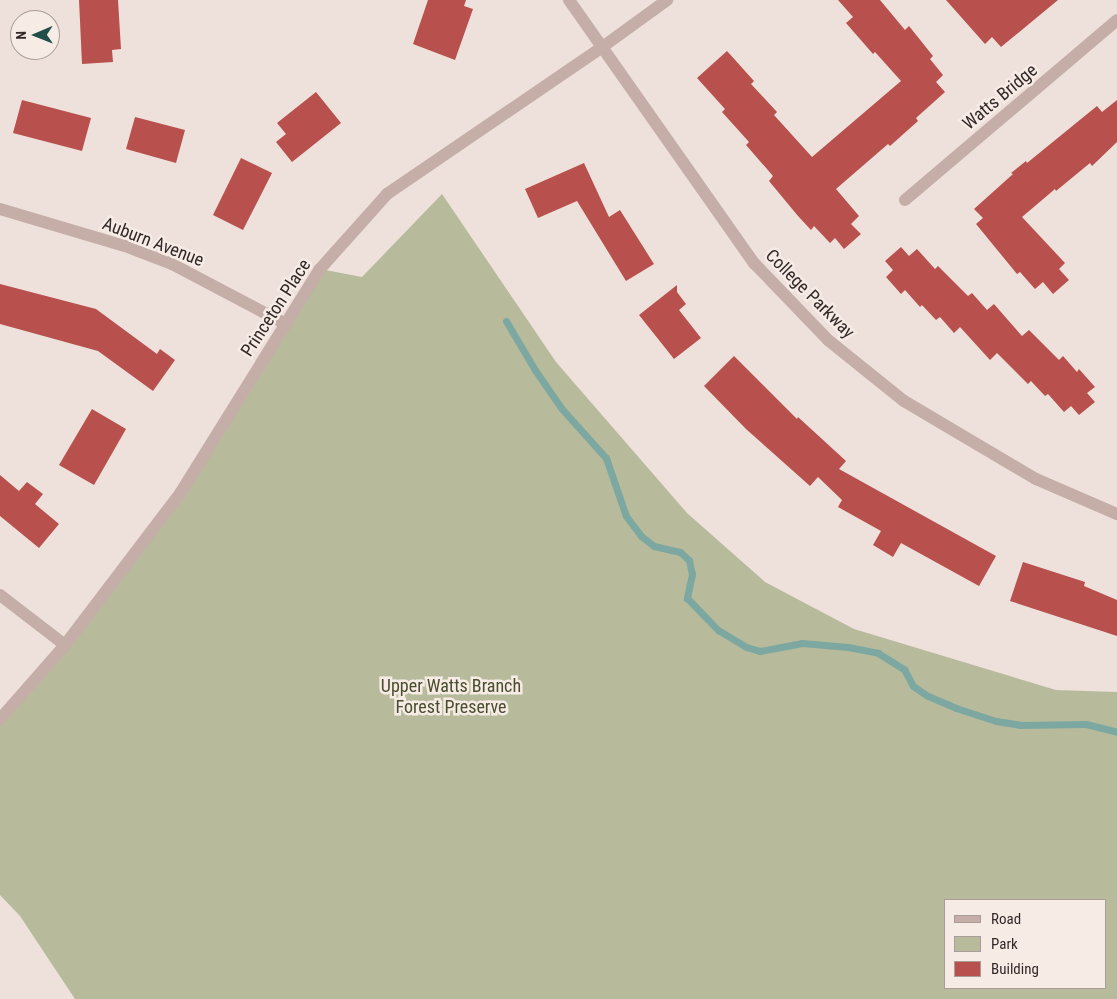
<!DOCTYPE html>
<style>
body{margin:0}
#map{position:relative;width:1117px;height:999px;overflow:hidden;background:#eee0da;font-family:"Roboto Condensed",sans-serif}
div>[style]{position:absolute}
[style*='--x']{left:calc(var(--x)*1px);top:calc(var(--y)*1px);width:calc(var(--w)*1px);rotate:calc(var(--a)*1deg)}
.green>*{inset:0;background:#b7bb9b}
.stream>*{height:7px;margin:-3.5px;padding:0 3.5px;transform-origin:3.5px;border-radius:3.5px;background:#7ca8a1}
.building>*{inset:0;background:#b8514d}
.minor>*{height:12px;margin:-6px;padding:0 6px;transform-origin:6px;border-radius:6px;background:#c4aea7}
.tertiary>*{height:12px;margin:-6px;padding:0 6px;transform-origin:6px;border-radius:6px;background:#c4aea7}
span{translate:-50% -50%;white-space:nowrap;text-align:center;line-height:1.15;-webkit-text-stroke:5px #f6ebe5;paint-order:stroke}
.street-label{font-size:18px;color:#322827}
.park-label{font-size:18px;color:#484d2d}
.legend{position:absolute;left:944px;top:899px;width:162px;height:90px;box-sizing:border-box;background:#f6ebe5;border:1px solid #a89d99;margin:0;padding:6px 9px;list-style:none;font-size:15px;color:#322827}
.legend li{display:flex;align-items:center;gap:10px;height:25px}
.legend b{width:25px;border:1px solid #a89d99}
.north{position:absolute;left:10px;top:10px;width:50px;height:50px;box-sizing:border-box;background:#f6ebe5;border:1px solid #a89d99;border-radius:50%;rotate:269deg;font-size:14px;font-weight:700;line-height:20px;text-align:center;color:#322827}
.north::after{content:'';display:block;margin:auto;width:18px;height:22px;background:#214e48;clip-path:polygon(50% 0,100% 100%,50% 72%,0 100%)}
</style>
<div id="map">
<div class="green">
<i style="clip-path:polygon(evenodd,442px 194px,556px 362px,687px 513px,765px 582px,854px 629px,1056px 690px,1117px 692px,1117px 999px,75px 999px,20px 916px,0 895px,0 719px,181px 492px,320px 269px,362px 277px,442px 194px,946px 900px,1106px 900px,1106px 988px,946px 988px,946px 900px)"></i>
</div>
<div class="stream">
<i style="--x:506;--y:321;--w:57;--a:59.4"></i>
<i style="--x:535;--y:370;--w:47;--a:55.3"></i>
<i style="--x:562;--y:409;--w:66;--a:48.1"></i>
<i style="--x:606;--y:458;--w:61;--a:71"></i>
<i style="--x:626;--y:516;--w:25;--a:53"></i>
<i style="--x:641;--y:536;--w:16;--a:38"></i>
<i style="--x:654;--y:546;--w:27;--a:13"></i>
<i style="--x:680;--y:552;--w:12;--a:42"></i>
<i style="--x:689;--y:560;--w:14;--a:78"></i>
<i style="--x:692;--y:574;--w:25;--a:102"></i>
<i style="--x:687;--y:598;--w:45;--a:45.9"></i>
<i style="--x:718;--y:630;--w:33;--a:31"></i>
<i style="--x:746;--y:647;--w:15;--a:16"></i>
<i style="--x:760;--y:651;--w:43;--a:-10.8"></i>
<i style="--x:802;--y:643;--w:46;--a:5"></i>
<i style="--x:848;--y:647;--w:31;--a:11"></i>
<i style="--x:878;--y:653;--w:31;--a:32"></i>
<i style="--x:904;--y:669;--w:19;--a:62"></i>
<i style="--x:913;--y:686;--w:18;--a:34"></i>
<i style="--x:928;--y:696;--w:30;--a:23"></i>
<i style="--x:956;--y:708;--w:42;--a:18"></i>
<i style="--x:996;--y:721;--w:24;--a:9"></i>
<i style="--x:1020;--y:725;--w:66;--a:-0.9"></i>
<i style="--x:1086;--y:724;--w:32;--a:14"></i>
</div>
<div class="building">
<i style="clip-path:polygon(79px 0,118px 0,121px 49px,112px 50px,113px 62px,82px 64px)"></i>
<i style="clip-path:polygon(428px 0,466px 0,464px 6px,473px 9px,455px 60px,413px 44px)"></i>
<i style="clip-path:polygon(838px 0,880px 0,905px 30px,909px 26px,933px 56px,930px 59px,943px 75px,936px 82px,945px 92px,916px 118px,918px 121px,890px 146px,888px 144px,836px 189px,859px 216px,851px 224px,861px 234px,844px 249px,835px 238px,830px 243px,814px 226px,811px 230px,798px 216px,769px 181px,773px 176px,746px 145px,749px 142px,722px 112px,725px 109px,697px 78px,727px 51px,754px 81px,751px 84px,777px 112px,774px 115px,812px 157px,901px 81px,875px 52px,873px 54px,846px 23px,853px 17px)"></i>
<i style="clip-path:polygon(946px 0,1058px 0,1001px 47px,992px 37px,985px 44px)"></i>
<i style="clip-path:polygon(316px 92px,341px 123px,292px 162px,276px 142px,286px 134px,277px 123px)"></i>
<i style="clip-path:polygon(22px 100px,91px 118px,82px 151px,13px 133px)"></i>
<i style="clip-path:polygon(1117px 100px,1117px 142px,1092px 166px,1090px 163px,1056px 191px,1055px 189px,1022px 217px,1065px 263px,1059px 269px,1069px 280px,1053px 294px,1043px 282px,1035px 289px,1020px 272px,1017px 274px,976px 224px,983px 218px,974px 209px,1013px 174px,1011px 173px,1026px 161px,1027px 163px,1097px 106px,1102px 112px)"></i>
<i style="clip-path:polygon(135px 117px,185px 130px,176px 163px,126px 149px)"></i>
<i style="clip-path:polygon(241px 158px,272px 173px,243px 230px,213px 215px)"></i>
<i style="clip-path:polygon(584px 163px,609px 217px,620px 210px,654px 264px,626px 281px,577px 201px,538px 218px,525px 189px)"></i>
<i style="clip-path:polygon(901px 247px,909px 256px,917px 249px,935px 269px,938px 266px,968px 296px,972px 293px,987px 310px,994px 304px,1022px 336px,1029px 330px,1059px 360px,1063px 356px,1077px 372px,1079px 369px,1095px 387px,1087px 393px,1095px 402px,1079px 415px,1071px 406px,1064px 412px,1048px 394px,1045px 396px,1031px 381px,1028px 384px,997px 353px,990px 360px,960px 327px,954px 333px,940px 317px,936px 320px,922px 305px,920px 307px,905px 290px,901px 294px,886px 277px,893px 270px,885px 261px)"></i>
<i style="clip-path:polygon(0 284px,96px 309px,157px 354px,160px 349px,175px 360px,153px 391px,98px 351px,0 324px)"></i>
<i style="clip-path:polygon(677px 285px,677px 292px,686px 304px,679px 310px,701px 338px,674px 359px,639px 315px)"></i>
<i style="clip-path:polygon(734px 356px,797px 419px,798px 417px,846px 461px,839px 469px,996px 556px,979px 586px,901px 543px,893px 557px,873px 545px,881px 531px,838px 507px,842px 500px,818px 477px,810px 486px,746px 429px,704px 386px)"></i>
<i style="clip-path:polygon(92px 409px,126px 429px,94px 485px,59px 465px)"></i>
<i style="clip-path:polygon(0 475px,19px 491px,27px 482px,43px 494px,35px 504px,59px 524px,39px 548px,0 516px)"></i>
<i style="clip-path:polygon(1023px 562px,1085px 582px,1084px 586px,1117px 600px,1117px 636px,1010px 601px)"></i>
</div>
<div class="minor">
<i style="--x:601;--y:48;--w:82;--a:-36"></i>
<i style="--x:905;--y:200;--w:278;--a:-40.3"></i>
<i style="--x:0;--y:209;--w:130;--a:16.5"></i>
<i style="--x:125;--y:246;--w:50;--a:21"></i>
<i style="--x:172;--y:264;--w:129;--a:27.8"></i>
<i style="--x:0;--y:595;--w:82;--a:37.6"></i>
</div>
<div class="tertiary">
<i style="--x:569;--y:0;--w:322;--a:54.9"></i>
<i style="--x:754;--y:263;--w:107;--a:46.1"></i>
<i style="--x:828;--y:340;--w:97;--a:38.8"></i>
<i style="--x:904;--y:401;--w:153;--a:30.6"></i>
<i style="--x:1036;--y:479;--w:88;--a:23.4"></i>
<i style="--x:0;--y:719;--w:98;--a:-48.7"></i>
<i style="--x:65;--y:645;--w:192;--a:-52.8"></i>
<i style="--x:181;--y:492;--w:263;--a:-58.1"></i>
<i style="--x:320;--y:269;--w:101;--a:-48.2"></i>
<i style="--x:387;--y:194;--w:259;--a:-34.3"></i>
</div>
<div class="street-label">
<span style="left:1000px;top:97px;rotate:-40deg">Watts Bridge</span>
<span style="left:153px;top:242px;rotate:21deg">Auburn Avenue</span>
<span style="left:810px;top:294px;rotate:45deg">College Parkway</span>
<span style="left:276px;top:308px;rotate:-57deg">Princeton Place</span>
</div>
<div class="park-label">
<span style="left:451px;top:697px">Upper Watts Branch<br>Forest Preserve</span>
</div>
<ul class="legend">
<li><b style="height:6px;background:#c4aea7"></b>Road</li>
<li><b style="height:14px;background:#b7bb9b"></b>Park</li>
<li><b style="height:14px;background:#b8514d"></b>Building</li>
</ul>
<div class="north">N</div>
</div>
